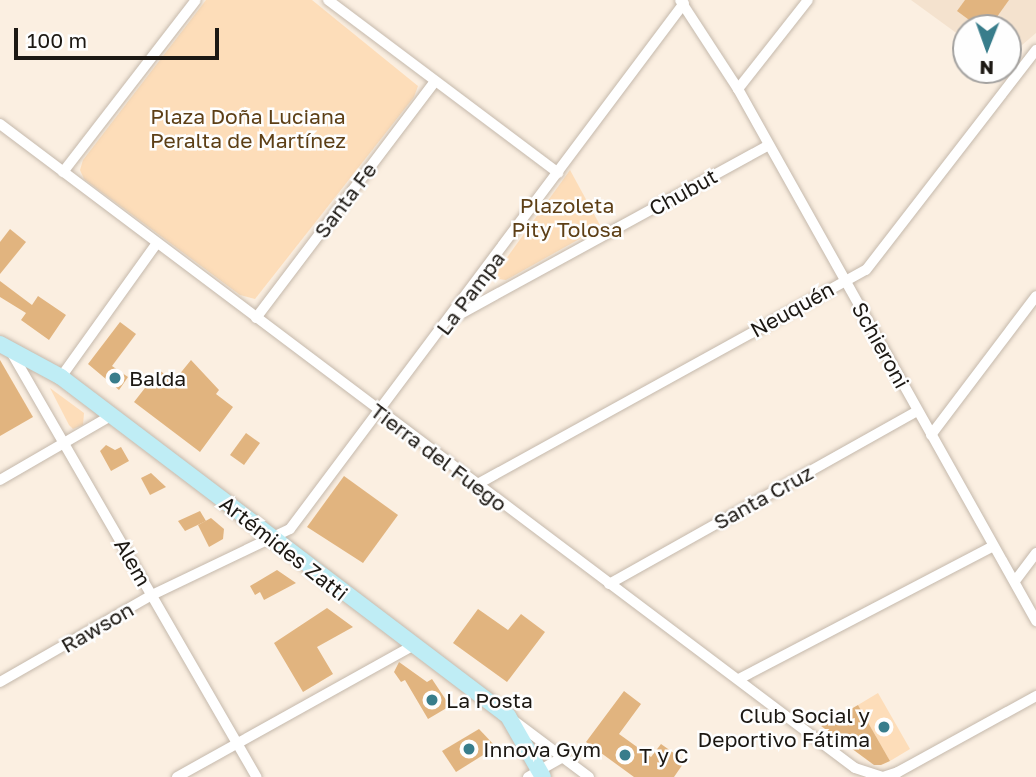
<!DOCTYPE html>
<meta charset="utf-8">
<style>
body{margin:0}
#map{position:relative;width:1036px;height:777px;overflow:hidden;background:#fbefe1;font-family:"Golos Text",sans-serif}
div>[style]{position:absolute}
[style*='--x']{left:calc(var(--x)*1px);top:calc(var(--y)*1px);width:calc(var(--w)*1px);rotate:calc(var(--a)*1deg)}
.built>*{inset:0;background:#f4e2ce}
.green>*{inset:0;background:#fdddb9}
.building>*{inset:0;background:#e1b47f}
.roads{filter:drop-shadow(0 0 2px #c5b9ac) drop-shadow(0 0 2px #c5b9ac)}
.minor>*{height:10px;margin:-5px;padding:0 5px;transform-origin:5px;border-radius:5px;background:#fff}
.secondary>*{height:16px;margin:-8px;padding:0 8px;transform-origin:8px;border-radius:8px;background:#bfedf5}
.dots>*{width:19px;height:19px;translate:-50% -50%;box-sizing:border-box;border:4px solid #fefefe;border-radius:50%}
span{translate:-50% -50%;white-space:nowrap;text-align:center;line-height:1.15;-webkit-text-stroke:5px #fefefe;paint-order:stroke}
.park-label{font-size:21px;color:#5d3f16}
.street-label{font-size:21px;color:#1c1813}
.poi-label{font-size:21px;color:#1c1813}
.left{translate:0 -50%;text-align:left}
.right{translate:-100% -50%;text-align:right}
.north{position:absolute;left:952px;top:14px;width:70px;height:70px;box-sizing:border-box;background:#fefefe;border:2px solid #a4a2a0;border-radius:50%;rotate:181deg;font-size:19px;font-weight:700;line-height:28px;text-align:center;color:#1c1813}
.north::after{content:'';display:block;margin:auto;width:24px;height:32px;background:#387d8b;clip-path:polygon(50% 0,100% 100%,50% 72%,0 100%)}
.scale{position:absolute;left:14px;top:28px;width:205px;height:32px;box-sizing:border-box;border:4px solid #1c1813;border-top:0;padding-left:9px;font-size:21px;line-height:24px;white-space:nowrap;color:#1c1813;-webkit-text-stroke:5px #fefefe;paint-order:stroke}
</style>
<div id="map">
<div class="built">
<i style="clip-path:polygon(911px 0,1036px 0,1036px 33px,1008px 57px,1008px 28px,966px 28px,966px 40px)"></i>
</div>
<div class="green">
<i style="clip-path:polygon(206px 0,312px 0,418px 86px,414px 97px,255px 299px,240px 295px,84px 179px,80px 170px,83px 160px)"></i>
<i style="clip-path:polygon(570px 170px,601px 227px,506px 280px,498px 279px,498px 270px)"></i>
<i style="clip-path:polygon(50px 388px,84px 413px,83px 425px,73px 429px,69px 425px)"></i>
<i style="clip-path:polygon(878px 693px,910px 749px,890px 761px,858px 705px)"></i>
</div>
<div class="building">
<i style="clip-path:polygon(965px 0,1009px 0,989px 28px,980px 28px,957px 11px)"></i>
<i style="clip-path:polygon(10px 229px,26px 242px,0 274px,0 242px)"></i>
<i style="clip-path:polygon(0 281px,32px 305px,38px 296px,66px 315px,49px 340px,21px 320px,26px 313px,0 297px)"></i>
<i style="clip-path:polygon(120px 322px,136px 334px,112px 366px,128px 377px,119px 390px,88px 364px)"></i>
<i style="clip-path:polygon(0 360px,33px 417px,0 436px)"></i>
<i style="clip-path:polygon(191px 360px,219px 390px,216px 394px,233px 407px,200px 452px,134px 402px,159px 370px,174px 381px)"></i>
<i style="clip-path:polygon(246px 433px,260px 443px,244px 465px,230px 455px)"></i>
<i style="clip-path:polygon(106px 445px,115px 450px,121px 447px,129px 461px,111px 471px,100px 451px)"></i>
<i style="clip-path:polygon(151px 473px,166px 487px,150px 495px,141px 478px)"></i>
<i style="clip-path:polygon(344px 476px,398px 515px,363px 563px,307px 527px)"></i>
<i style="clip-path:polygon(200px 511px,206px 521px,185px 531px,178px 521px)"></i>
<i style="clip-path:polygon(211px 518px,224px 529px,223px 539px,209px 547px,198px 525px)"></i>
<i style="clip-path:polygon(277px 570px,296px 583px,264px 600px,260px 592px,255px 595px,250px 586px)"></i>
<i style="clip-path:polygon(327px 608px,353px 627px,317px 647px,333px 674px,303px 692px,274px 643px)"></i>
<i style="clip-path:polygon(478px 609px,508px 630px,521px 614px,545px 632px,507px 682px,453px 643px)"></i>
<i style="clip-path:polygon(399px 662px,427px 682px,432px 679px,450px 706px,428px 719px,405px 680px,401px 682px,394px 672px)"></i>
<i style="clip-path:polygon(624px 691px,641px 704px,619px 734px,651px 757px,661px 744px,685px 761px,674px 777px,634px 777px,586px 742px)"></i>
<i style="clip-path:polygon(858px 705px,890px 761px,881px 765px,874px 765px,821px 726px)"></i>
<i style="clip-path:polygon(479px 729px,496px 747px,456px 772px,442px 751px)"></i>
</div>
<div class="roads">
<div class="minor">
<i style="--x:328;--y:0;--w:288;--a:36.9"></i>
<i style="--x:680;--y:0;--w:106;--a:56.9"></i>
<i style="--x:738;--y:89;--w:610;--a:60.74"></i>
<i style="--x:738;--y:89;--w:113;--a:-51.8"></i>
<i style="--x:0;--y:124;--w:1070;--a:36.99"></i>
<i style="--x:855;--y:768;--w:29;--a:18"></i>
<i style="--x:883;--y:777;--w:16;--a:-18"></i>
<i style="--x:898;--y:772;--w:158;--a:-28.8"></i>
<i style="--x:63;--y:172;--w:217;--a:-52.3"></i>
<i style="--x:256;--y:318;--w:297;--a:-52.9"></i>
<i style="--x:453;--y:318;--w:360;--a:-28.7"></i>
<i style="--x:10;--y:350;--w:493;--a:60"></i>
<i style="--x:61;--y:377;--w:165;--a:-54.4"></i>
<i style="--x:931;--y:435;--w:174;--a:-52.9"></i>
<i style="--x:0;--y:480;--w:129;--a:-30.1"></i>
<i style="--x:476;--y:485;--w:445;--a:-28.9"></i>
<i style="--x:866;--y:270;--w:278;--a:-52.3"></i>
<i style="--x:1015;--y:581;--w:35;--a:-53"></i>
<i style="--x:609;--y:584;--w:353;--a:-29.3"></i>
<i style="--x:739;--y:679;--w:285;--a:-27.6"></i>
<i style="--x:0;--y:682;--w:175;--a:-29.8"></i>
<i style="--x:152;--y:595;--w:153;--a:-25.6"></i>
<i style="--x:290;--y:529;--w:657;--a:-53.16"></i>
<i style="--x:513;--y:720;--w:95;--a:36.9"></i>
<i style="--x:177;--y:777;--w:269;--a:-29.1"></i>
<i style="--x:528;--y:777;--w:40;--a:-29.7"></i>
</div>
<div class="secondary">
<i style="--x:0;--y:344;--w:69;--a:28.4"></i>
<i style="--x:61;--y:377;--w:561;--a:37.18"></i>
<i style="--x:508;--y:716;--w:70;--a:60.2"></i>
</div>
</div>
<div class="dots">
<i style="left:115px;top:378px;background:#387d8b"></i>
<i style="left:432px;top:700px;background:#387d8b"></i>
<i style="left:884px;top:727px;background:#387d8b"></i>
<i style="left:469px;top:749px;background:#387d8b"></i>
<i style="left:625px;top:755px;background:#387d8b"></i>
</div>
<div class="park-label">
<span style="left:248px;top:128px">Plaza Doña Luciana<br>Peralta de Martínez</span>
<span style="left:567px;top:217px">Plazoleta<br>Pity Tolosa</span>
</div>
<div class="street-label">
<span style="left:683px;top:192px;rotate:-29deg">Chubut</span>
<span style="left:345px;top:200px;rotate:-53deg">Santa Fe</span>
<span style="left:470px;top:293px;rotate:-53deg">La Pampa</span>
<span style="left:792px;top:309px;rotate:-29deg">Neuquén</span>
<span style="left:881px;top:345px;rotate:61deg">Schieroni</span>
<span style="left:439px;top:457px;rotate:37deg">Tierra del Fuego</span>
<span style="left:763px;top:497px;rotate:-29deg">Santa Cruz</span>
<span style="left:284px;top:548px;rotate:38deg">Artémides Zatti</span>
<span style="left:133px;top:562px;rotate:60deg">Alem</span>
<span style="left:97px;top:627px;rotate:-30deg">Rawson</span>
</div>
<div class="poi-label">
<span class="left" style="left:129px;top:378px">Balda</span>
<span class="left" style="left:446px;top:700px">La Posta</span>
<span class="right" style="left:870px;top:727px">Club Social y<br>Deportivo Fátima</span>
<span class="left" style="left:483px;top:749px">Innova Gym</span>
<span class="left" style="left:639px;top:755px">T y C</span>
</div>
<div class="north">N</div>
<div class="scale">100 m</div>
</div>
